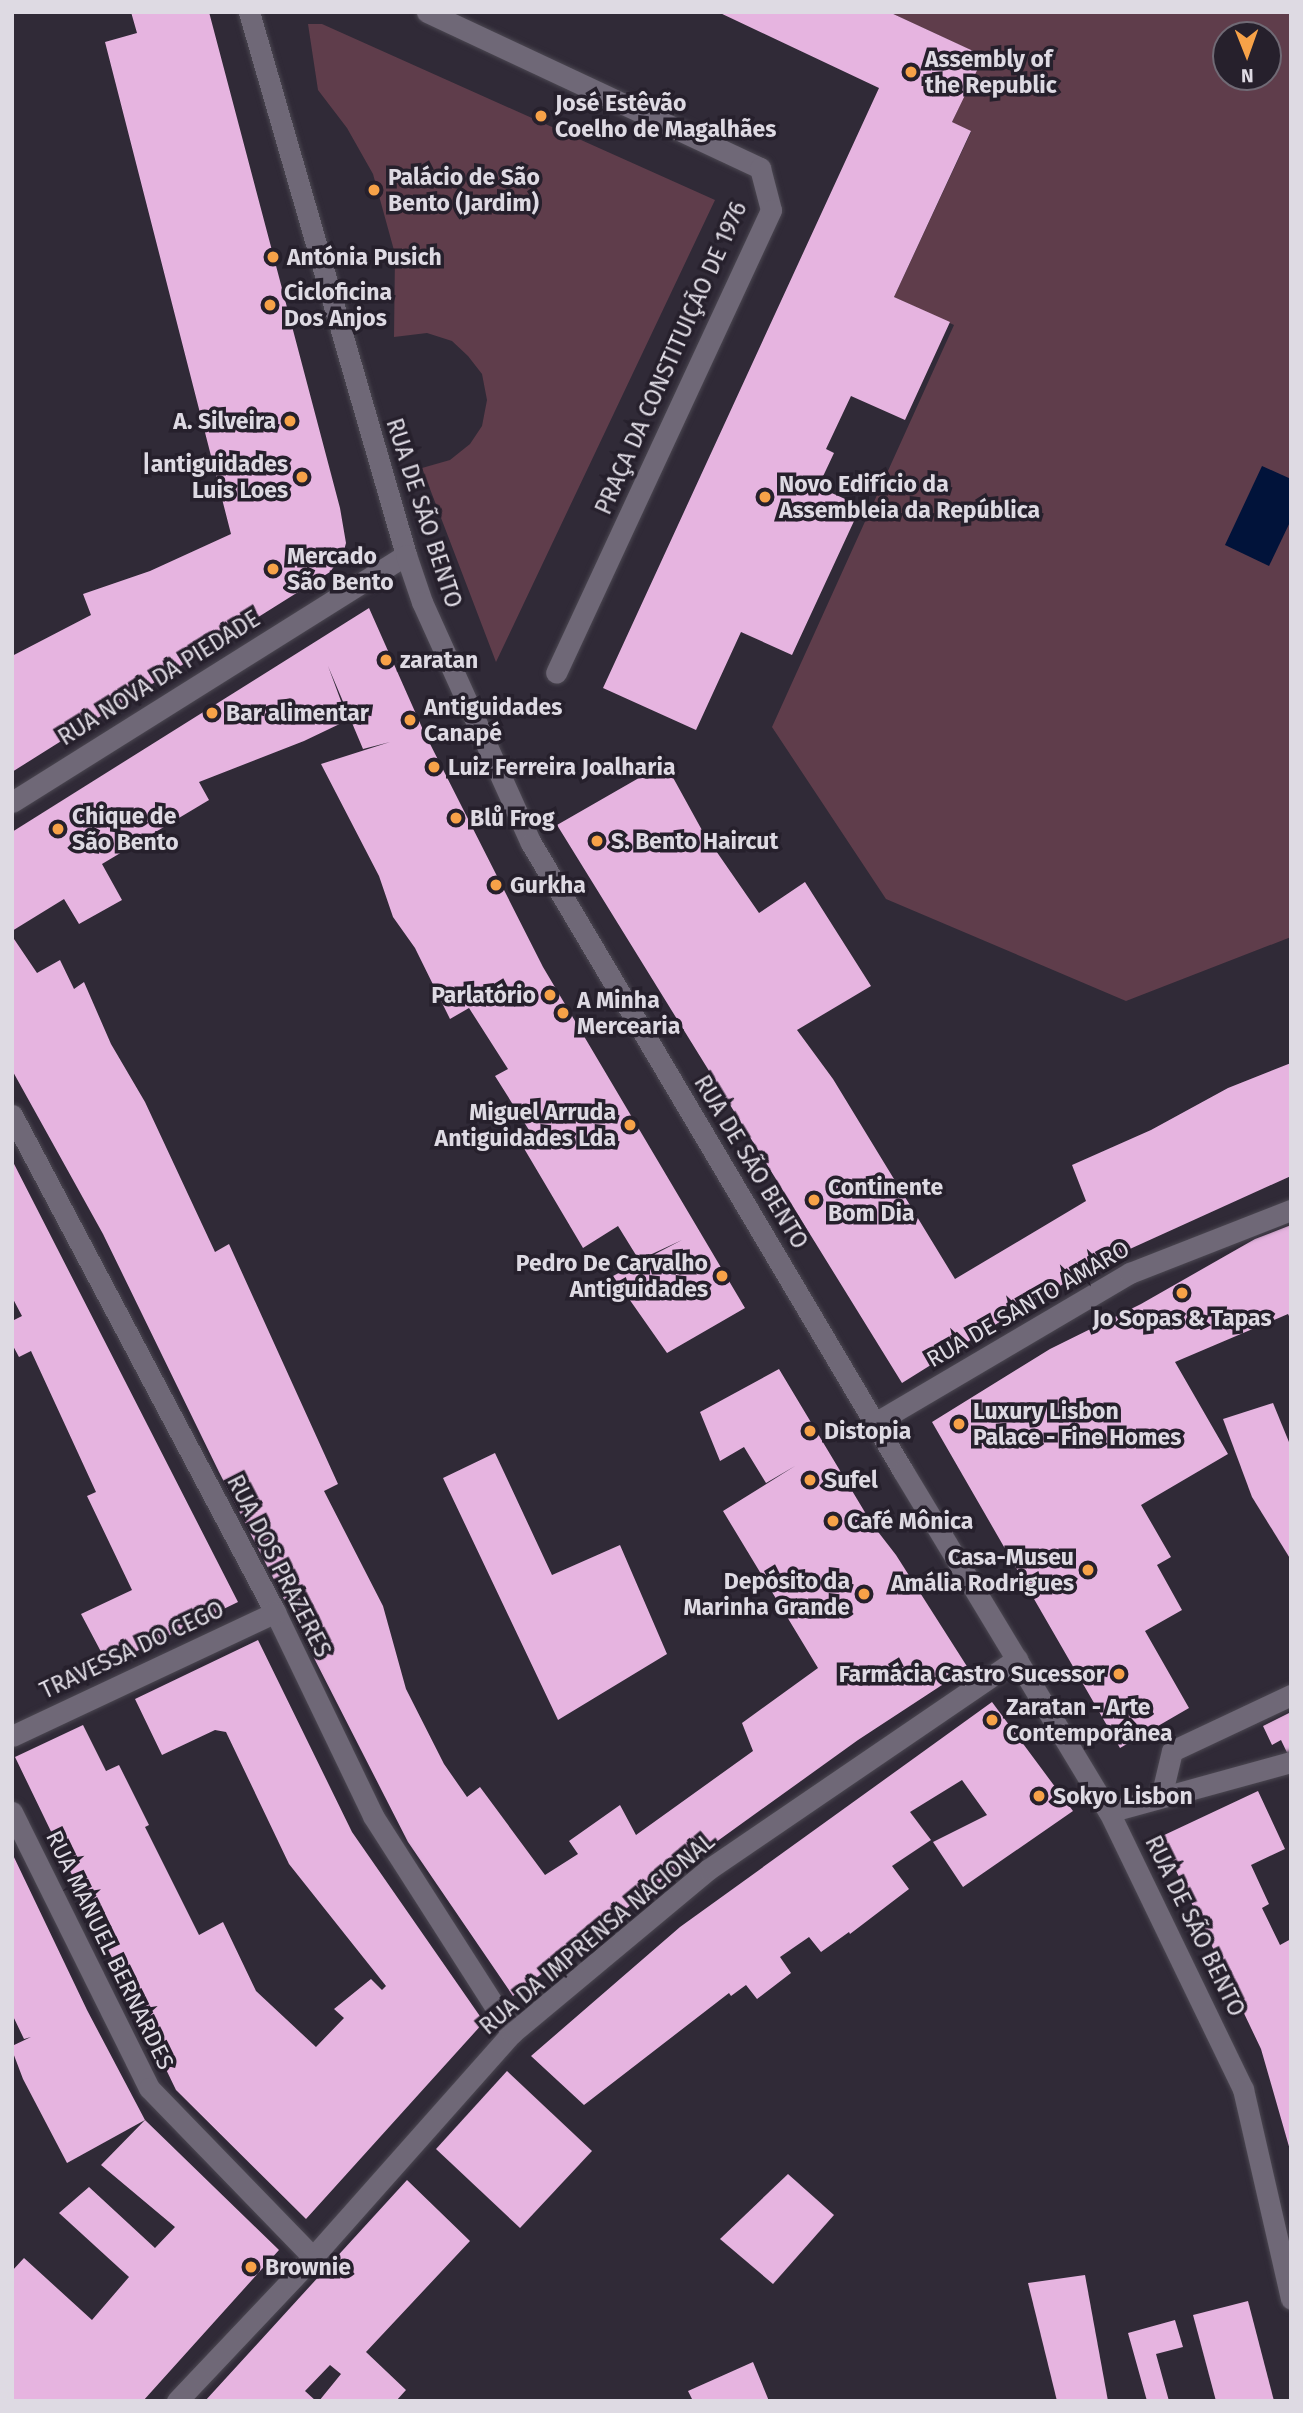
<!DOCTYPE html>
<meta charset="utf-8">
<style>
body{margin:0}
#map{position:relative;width:1303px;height:2413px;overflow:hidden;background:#302a37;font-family:"Fira Sans",sans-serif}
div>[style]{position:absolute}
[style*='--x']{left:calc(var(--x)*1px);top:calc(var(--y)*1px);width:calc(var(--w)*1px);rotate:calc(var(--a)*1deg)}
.green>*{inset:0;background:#5f3d4b}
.water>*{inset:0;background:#01133a}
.building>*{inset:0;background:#e6b4e0}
.roads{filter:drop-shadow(0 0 2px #4b4751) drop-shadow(0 0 2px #4b4751)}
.service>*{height:21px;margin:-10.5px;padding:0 10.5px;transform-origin:10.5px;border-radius:10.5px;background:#6f6877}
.minor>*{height:21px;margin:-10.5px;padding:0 10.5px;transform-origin:10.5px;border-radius:10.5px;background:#6f6877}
.tertiary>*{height:21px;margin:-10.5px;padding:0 10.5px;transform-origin:10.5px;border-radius:10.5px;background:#6f6877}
.dots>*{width:19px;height:19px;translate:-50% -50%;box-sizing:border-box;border:4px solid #26202c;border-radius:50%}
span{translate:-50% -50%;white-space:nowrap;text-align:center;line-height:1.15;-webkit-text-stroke:7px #26202c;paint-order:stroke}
.poi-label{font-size:23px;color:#dedae3;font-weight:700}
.left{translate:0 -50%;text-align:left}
.right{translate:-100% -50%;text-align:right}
.street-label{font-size:23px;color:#dedae3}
.frame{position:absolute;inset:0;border:14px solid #dedae3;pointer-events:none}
.north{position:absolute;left:1212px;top:21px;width:70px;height:70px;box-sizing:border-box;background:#26202c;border:2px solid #706a75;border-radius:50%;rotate:179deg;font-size:19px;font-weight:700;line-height:28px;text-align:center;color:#dedae3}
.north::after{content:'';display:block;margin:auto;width:24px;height:32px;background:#f7a248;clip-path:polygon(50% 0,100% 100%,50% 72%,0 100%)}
</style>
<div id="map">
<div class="green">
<i style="clip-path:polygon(evenodd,889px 12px,1291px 12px,1291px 937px,1126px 1001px,886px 899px,772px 727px,954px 325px,894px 297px,971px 132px,952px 122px,983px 56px,889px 12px,1226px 35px,1268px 35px,1268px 77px,1226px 77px,1226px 35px)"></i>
<i style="clip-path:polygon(308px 24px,322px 24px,715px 200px,496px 662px,422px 468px,450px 460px,470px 444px,482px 426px,487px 400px,482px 374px,468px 356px,452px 341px,427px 333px,394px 337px,395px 254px,373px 174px,347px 128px,318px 90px)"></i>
</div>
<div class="water">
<i style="clip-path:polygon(1262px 466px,1291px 479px,1291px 520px,1269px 566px,1225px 545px)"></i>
</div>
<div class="building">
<i style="clip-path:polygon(131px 12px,209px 12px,340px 508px,346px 543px,343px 554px,330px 572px,12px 772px,12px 656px,91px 615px,83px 594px,150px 571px,231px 534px,105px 42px,137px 33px)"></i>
<i style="clip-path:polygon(718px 12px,889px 12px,984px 56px,952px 122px,971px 131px,894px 297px,950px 322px,905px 420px,851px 396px,826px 449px,834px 453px,818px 487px,861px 506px,792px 655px,741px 632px,696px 730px,603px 688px,879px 88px)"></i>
<i style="clip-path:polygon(369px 608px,424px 732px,543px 967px,745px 1308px,667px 1353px,613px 1276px,682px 1240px,639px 1260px,618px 1226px,583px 1248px,522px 1145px,534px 1138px,495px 1076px,508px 1069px,469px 1008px,450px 1019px,415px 948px,393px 917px,379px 876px,321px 764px,390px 742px,363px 749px,328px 666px,348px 720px,304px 741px,199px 782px,209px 800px,102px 864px,122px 900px,79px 924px,64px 899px,12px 931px,12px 832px)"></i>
<i style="clip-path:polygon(665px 763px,703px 832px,759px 913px,805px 882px,871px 986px,797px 1030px,833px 1079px,955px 1279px,1086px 1201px,1072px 1165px,1151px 1130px,1228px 1088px,1291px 1063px,1291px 1176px,1110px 1258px,1033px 1301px,902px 1383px,557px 825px)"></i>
<i style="clip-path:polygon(12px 936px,37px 973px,60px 960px,74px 989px,84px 982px,111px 1044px,145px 1102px,215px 1252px,229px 1244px,338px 1484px,324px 1491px,383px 1606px,406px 1689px,444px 1764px,467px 1797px,480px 1787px,545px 1875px,578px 1854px,569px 1841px,620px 1805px,636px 1835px,753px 1751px,742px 1723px,818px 1668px,723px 1511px,795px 1466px,766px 1483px,744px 1447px,720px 1461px,700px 1412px,779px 1369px,872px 1524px,896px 1555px,968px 1668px,858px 1740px,662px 1881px,513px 1996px,408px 1842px,219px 1472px,103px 1234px,12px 1070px)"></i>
<i style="clip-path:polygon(12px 1160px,238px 1602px,108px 1665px,81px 1614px,132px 1590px,87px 1496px,96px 1492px,31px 1351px,19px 1357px,12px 1344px,12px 1321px,22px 1316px,12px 1297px)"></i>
<i style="clip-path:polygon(1291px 1225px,1291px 1320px,1288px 1314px,1175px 1362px,1228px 1454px,1141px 1505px,1171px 1557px,1157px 1565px,1182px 1610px,1145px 1631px,1189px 1708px,1120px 1748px,932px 1422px,1050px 1349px,1141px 1304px,1255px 1239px)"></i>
<i style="clip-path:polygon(1273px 1403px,1291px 1447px,1291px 1560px,1252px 1497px,1223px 1419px)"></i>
<i style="clip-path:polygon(495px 1453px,552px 1575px,620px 1545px,667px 1654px,558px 1720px,443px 1478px)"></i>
<i style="clip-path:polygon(258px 1640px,352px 1832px,484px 2022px,306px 2219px,176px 2090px,15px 1757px,83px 1725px,106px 1771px,119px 1765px,149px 1825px,145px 1827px,199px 1935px,223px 1922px,256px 1991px,316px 2047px,344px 2018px,334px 2009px,371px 1979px,382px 1990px,386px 1986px,289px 1864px,226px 1732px,215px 1730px,162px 1755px,135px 1699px)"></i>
<i style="clip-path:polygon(992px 1702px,1073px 1811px,963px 1887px,933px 1842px,987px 1815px,962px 1780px,910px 1812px,931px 1840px,892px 1866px,909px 1889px,850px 1934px,849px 1932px,821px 1952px,809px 1937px,780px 1957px,791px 1973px,757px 1999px,746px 1985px,731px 1996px,729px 1993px,584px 2105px,531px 2056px,680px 1927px)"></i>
<i style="clip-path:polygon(1291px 1712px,1291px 1761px,1281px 1740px,1272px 1745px,1263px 1726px)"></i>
<i style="clip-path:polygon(1258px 1791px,1285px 1849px,1251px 1865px,1269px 1904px,1262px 1908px,1280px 1945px,1291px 1939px,1290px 2150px,1261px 2049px,1160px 1837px)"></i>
<i style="clip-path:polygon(12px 1853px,87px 2010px,145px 2120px,67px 2163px,23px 2079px,12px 2050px,12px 2046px,31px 2037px,24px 2039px,12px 2014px)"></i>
<i style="clip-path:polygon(507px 2071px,592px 2151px,520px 2228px,436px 2149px)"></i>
<i style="clip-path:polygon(145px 2120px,279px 2250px,143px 2401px,12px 2401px,12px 2271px,24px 2258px,92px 2320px,129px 2277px,59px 2213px,89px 2187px,155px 2248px,175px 2227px,101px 2165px)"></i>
<i style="clip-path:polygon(788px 2174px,834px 2215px,773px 2284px,720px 2239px)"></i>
<i style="clip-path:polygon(407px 2180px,470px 2241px,366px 2352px,406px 2390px,396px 2401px,319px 2401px,341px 2374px,330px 2365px,305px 2391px,316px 2401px,205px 2401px)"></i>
<i style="clip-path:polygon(1085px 2275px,1108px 2401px,1057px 2401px,1028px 2283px)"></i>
<i style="clip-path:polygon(1248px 2301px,1274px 2401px,1216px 2401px,1193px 2315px)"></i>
<i style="clip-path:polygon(1175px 2320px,1183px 2347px,1156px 2354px,1169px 2401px,1147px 2401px,1128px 2333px)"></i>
<i style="clip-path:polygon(753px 2362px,769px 2401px,687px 2401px,692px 2399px,688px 2391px)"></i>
</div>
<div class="roads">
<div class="service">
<i style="--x:427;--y:12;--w:368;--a:25.1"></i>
<i style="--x:760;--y:168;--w:43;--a:75.3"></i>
<i style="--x:771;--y:210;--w:510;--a:114.91"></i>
<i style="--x:1161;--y:1797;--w:47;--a:-76.6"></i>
<i style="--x:1172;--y:1751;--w:132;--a:-25.2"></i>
<i style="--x:1109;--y:1812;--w:189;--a:-15.4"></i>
</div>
<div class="minor">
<i style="--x:12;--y:802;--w:465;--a:-32.1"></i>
<i style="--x:12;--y:1115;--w:562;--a:62.11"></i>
<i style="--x:275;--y:1612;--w:226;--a:64.3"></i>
<i style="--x:373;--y:1816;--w:258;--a:57.4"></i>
<i style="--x:875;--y:1423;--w:296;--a:-30.5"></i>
<i style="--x:1130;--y:1273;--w:173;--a:-21.4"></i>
<i style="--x:12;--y:1736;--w:291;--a:-25.2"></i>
<i style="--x:12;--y:1812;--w:308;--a:63.6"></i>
<i style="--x:149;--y:2088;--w:235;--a:45.9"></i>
<i style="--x:177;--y:2401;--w:198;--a:-46.6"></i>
<i style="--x:313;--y:2257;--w:300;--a:-48.4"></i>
<i style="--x:512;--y:2033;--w:256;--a:-39.8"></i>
<i style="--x:709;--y:1869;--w:373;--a:-34.3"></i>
</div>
<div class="tertiary">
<i style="--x:249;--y:12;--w:565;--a:73.87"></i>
<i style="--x:406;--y:555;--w:50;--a:71.2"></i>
<i style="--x:422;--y:602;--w:265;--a:65.7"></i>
<i style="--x:531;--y:843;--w:730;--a:59.36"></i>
<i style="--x:903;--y:1471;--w:398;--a:58.9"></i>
<i style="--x:1109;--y:1812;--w:308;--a:64.2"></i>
<i style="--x:1243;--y:2089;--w:215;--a:77.1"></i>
</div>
</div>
<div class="dots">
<i style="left:911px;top:72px;background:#f7a248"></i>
<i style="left:541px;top:116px;background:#f7a248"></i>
<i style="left:374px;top:190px;background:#f7a248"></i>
<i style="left:273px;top:257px;background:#f7a248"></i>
<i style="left:270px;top:305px;background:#f7a248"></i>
<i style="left:290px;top:421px;background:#f7a248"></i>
<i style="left:302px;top:477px;background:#f7a248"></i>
<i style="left:765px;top:497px;background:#f7a248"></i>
<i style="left:273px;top:569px;background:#f7a248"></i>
<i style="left:386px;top:660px;background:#f7a248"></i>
<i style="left:212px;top:713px;background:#f7a248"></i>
<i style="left:410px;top:720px;background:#f7a248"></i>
<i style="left:434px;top:767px;background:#f7a248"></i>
<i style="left:456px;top:818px;background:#f7a248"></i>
<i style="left:58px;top:829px;background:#f7a248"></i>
<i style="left:597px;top:841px;background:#f7a248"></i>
<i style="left:496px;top:885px;background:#f7a248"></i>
<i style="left:550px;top:995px;background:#f7a248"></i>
<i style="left:563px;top:1013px;background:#f7a248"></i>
<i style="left:630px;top:1125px;background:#f7a248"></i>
<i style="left:814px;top:1200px;background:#f7a248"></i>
<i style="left:722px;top:1276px;background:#f7a248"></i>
<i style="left:1182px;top:1293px;background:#f7a248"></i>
<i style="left:959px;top:1424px;background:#f7a248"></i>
<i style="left:810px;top:1431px;background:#f7a248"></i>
<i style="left:810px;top:1480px;background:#f7a248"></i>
<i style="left:833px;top:1521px;background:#f7a248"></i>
<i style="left:1088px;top:1570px;background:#f7a248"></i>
<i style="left:864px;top:1594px;background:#f7a248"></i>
<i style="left:1119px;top:1674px;background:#f7a248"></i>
<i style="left:992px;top:1720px;background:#f7a248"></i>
<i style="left:1039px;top:1796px;background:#f7a248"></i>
<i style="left:251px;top:2267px;background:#f7a248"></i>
</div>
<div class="poi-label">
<span class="left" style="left:925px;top:72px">Assembly of<br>the Republic</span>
<span class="left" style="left:555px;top:116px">José Estêvão<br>Coelho de Magalhães</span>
<span class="left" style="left:388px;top:190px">Palácio de São<br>Bento (Jardim)</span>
<span class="left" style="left:287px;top:257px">Antónia Pusich</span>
<span class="left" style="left:284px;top:305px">Cicloficina<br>Dos Anjos</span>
<span class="right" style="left:276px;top:421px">A. Silveira</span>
<span class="right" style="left:288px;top:477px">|antiguidades<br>Luis Loes</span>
<span class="left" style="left:779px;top:497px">Novo Edifício da<br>Assembleia da República</span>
<span class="left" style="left:287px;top:569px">Mercado<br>São Bento</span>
<span class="left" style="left:400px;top:660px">zaratan</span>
<span class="left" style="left:424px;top:720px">Antiguidades<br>Canapé</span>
<span class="left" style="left:226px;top:713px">Bar alimentar</span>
<span class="left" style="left:448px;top:767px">Luiz Ferreira Joalharia</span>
<span class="left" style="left:72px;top:829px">Chique de<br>São Bento</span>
<span class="left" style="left:470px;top:818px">Blů Frog</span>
<span class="left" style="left:611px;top:841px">S. Bento Haircut</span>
<span class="left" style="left:510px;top:885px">Gurkha</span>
<span class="right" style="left:536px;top:995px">Parlatório</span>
<span class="left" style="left:577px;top:1013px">A Minha<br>Mercearia</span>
<span class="right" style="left:616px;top:1125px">Miguel Arruda<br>Antiguidades Lda</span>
<span class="left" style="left:828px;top:1200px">Continente<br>Bom Dia</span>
<span class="right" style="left:708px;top:1276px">Pedro De Carvalho<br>Antiguidades</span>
<span style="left:1182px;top:1318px">Jo Sopas &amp; Tapas</span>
<span class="left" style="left:973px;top:1424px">Luxury Lisbon<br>Palace - Fine Homes</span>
<span class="left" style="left:824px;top:1431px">Distopia</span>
<span class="left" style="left:824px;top:1480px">Sufel</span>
<span class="left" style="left:847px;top:1521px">Café Mônica</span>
<span class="right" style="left:1074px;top:1570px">Casa-Museu<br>Amália Rodrigues</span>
<span class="right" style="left:850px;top:1594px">Depósito da<br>Marinha Grande</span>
<span class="right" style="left:1105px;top:1674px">Farmácia Castro Sucessor</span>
<span class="left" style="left:1006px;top:1720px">Zaratan - Arte<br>Contemporânea</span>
<span class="left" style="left:1053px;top:1796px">Sokyo Lisbon</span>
<span class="left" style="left:265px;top:2267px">Brownie</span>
</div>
<div class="street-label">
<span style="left:671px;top:358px;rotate:-66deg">PRAÇA DA CONSTITUIÇÃO DE 1976</span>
<span style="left:424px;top:513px;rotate:72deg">RUA DE SÃO BENTO</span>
<span style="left:159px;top:678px;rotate:-32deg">RUA NOVA DA PIEDADE</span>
<span style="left:751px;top:1162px;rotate:59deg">RUA DE SÃO BENTO</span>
<span style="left:1028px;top:1304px;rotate:-30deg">RUA DE SANTO AMARO</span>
<span style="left:279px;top:1566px;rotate:63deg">RUA DOS PRAZERES</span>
<span style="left:132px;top:1650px;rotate:-25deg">TRAVESSA DO CEGO</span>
<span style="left:1195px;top:1926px;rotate:64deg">RUA DE SÃO BENTO</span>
<span style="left:597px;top:1934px;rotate:-40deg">RUA DA IMPRENSA NACIONAL</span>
<span style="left:110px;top:1950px;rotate:64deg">RUA MANUEL BERNARDES</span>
</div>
<div class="frame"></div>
<div class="north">N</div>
</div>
